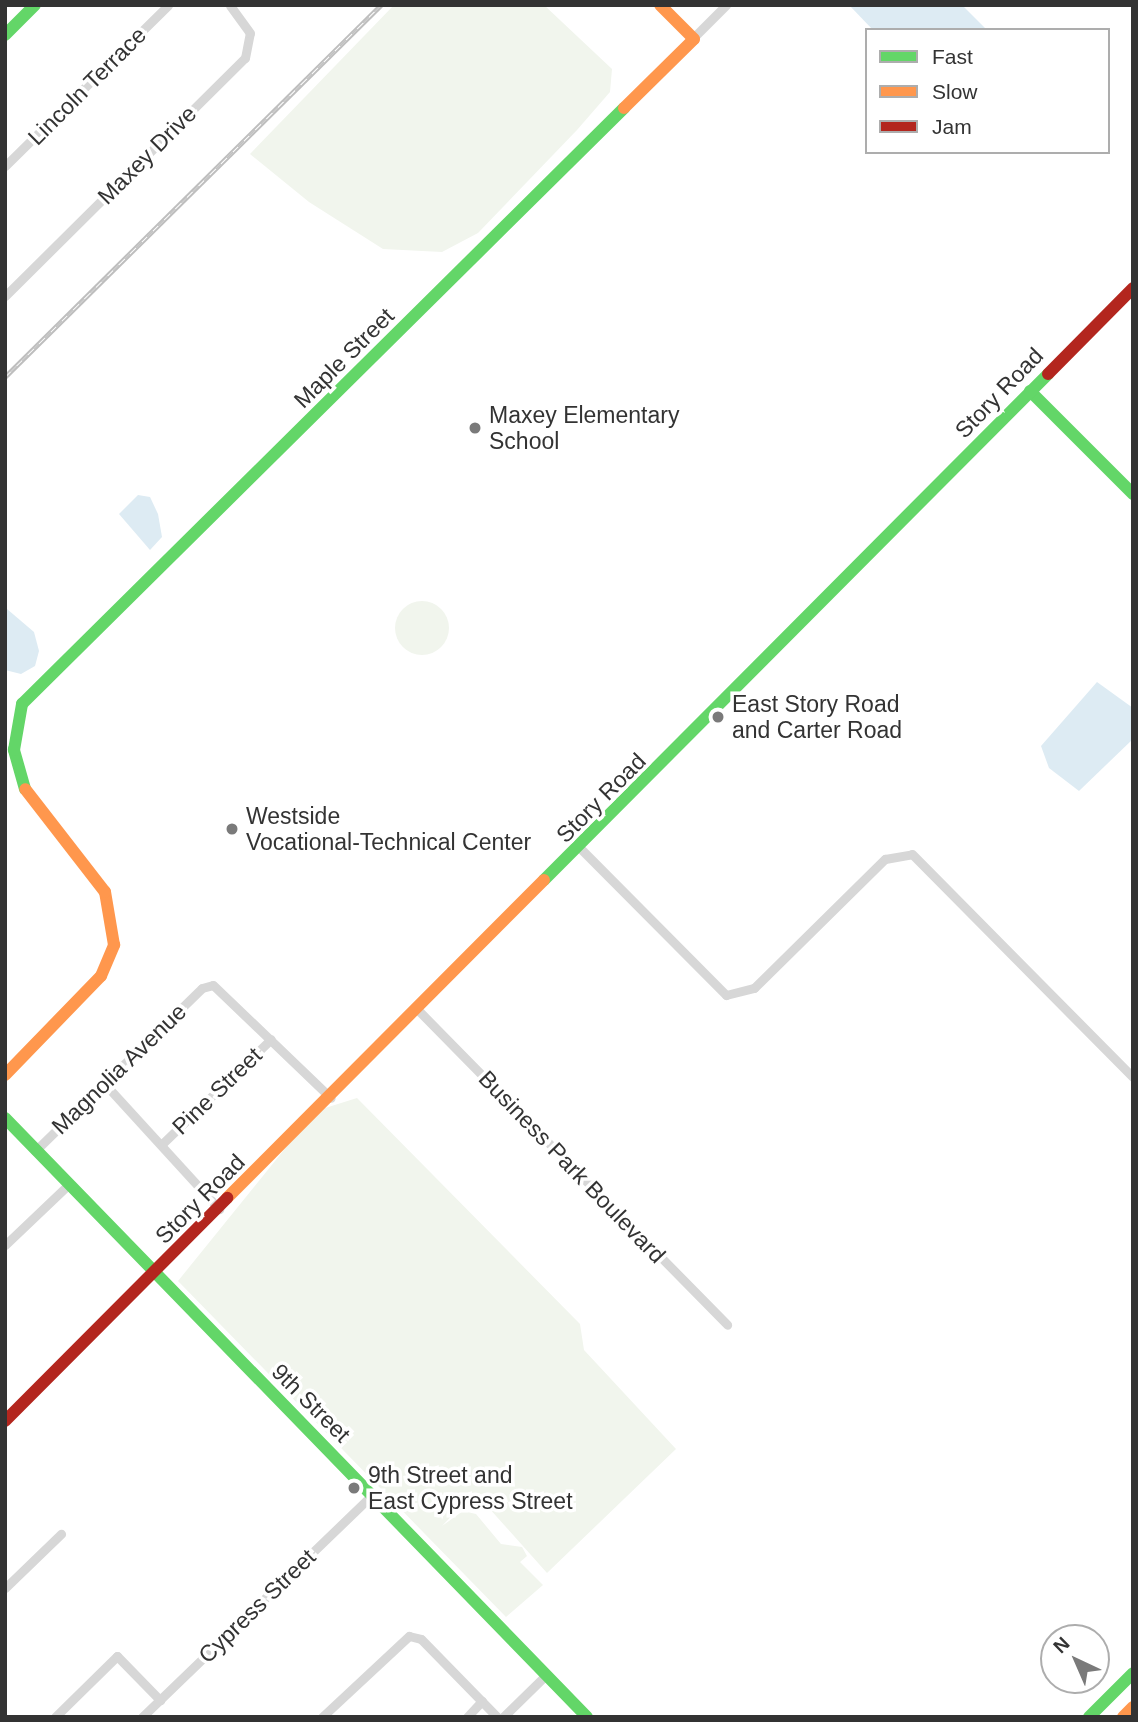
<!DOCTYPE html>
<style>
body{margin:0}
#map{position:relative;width:1138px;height:1722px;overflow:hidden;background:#fff;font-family:Helvetica,sans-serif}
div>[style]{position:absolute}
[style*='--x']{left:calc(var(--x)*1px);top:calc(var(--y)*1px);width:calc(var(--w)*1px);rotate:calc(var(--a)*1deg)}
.green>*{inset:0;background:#f1f5ed}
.round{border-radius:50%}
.water>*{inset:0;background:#ddebf3}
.street>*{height:9px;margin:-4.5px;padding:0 4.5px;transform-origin:4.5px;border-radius:4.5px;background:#d7d7d7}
.fast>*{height:12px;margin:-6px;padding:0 6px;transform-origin:6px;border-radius:6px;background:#63d668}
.slow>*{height:12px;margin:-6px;padding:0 6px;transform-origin:6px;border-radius:6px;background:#ff974d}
.jam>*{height:12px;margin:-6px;padding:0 6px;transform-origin:6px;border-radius:6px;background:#b3261e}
.rail>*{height:5px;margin-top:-2.5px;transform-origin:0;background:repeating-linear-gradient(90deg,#fff 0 8px,#bebebe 0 16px);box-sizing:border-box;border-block:2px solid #bebebe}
.dots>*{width:19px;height:19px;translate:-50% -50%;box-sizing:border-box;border:4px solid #fff;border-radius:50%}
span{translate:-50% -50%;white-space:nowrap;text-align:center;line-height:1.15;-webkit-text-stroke:7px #fff;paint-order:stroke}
.street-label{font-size:23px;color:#333}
.poi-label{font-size:23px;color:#333}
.left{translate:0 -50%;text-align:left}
.frame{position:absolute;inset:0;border:7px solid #333;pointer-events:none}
.legend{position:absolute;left:865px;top:28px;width:245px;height:126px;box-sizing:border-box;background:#fff;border:2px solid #adadad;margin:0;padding:9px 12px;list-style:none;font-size:21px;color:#333}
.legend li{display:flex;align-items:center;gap:14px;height:35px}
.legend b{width:35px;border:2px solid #adadad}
.north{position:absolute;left:1040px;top:1624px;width:70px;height:70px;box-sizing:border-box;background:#fff;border:2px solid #adadad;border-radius:50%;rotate:316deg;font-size:19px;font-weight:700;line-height:28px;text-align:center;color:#333}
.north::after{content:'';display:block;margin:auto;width:24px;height:32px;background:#7a7a7a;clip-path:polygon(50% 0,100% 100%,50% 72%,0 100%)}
</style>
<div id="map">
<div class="green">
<i style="clip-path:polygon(394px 5px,544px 5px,612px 69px,610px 92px,577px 130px,478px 233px,442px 252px,383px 249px,309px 202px,250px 154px)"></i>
<i class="round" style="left:395px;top:601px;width:54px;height:54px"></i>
<i style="clip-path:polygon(357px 1098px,580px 1324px,584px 1350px,676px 1449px,547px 1573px,480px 1498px,467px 1500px,442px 1526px,463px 1511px,476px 1514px,501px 1544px,522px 1547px,527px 1556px,520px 1562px,543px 1585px,506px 1617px,178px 1281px,296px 1135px,322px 1109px)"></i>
</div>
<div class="water">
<i style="clip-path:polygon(849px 5px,962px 5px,987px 30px,873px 30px)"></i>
<i style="clip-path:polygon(138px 495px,150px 497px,158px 514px,162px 537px,150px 550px,119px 514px)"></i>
<i style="clip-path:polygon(7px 609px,34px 632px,39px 651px,35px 666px,21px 674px,5px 670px)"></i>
<i style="clip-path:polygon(1097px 682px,1133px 708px,1133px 739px,1079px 791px,1049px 768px,1041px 746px)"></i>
</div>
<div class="street">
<i style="--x:693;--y:38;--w:47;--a:-45"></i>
<i style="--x:5;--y:166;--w:229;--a:-44.6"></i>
<i style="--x:5;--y:296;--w:338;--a:-44.8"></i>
<i style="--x:245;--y:58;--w:25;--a:-79"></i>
<i style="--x:250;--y:33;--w:34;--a:-126"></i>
<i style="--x:581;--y:849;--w:206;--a:45.2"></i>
<i style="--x:726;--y:995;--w:29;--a:-14"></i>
<i style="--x:754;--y:988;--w:184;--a:-44.6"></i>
<i style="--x:885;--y:859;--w:27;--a:-10"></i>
<i style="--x:912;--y:854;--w:314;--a:45.3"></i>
<i style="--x:416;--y:1008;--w:444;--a:45.5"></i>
<i style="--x:104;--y:1083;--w:171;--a:47.6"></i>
<i style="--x:162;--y:1144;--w:151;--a:-43.9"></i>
<i style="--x:35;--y:1151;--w:233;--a:-44.3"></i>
<i style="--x:202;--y:988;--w:11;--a:-15"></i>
<i style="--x:213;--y:985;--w:163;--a:43.8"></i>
<i style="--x:5;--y:1245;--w:87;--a:-43.6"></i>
<i style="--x:5;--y:1588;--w:78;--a:-44"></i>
<i style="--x:55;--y:1717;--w:87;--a:-44.5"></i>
<i style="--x:117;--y:1656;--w:62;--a:45.7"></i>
<i style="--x:142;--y:1717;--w:320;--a:-44"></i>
<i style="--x:322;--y:1717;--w:119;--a:-43"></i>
<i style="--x:409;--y:1636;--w:12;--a:14"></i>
<i style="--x:421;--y:1639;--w:109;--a:45.7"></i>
<i style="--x:467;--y:1717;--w:22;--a:-47"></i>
<i style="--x:503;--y:1717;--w:60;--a:-44.3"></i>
</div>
<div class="fast">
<i style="--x:5;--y:35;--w:42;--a:-45"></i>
<i style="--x:1030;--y:391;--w:146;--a:45"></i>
<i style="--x:25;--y:789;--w:41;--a:-105.8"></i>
<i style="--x:14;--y:750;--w:47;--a:-80.1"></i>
<i style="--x:22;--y:704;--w:847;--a:-44.71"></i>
<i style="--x:544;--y:880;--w:714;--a:-45.11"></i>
<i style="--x:5;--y:1118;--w:835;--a:45.82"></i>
<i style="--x:1089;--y:1717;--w:62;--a:-45"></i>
</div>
<div class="slow">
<i style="--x:624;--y:108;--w:98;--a:-44.6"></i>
<i style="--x:694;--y:39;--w:48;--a:-135"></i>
<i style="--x:5;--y:1075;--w:138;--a:-45.9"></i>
<i style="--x:101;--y:976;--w:34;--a:-67"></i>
<i style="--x:114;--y:945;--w:54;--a:-99.6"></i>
<i style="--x:105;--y:892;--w:130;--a:-127.8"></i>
<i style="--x:227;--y:1198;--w:449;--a:-45.1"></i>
<i style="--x:1123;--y:1717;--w:14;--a:-45"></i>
</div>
<div class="jam">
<i style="--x:1048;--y:374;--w:121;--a:-45.3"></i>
<i style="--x:5;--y:1421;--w:315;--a:-45.1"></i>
</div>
<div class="rail">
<i style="--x:5;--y:377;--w:529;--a:-44.69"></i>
</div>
<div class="dots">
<i style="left:475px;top:428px;background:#7a7a7a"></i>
<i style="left:718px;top:717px;background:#7a7a7a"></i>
<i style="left:232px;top:829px;background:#7a7a7a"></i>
<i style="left:354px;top:1488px;background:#7a7a7a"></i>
</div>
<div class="street-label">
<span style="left:87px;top:86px;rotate:-45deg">Lincoln Terrace</span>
<span style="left:147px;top:155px;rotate:-45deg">Maxey Drive</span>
<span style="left:344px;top:358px;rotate:-45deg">Maple Street</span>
<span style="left:999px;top:393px;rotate:-46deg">Story Road</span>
<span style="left:601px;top:798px;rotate:-45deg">Story Road</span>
<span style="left:119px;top:1069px;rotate:-44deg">Magnolia Avenue</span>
<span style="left:217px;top:1091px;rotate:-44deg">Pine Street</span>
<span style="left:572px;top:1167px;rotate:46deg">Business Park Boulevard</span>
<span style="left:200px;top:1199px;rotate:-45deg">Story Road</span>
<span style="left:311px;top:1403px;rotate:45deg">9th Street</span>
<span style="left:257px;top:1606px;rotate:-44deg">Cypress Street</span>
</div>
<div class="poi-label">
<span class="left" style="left:489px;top:428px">Maxey Elementary<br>School</span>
<span class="left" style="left:732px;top:717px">East Story Road<br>and Carter Road</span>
<span class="left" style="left:246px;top:829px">Westside<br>Vocational-Technical Center</span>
<span class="left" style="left:368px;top:1488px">9th Street and<br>East Cypress Street</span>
</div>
<div class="frame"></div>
<ul class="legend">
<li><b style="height:9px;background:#63d668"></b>Fast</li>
<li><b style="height:9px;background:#ff974d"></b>Slow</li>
<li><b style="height:9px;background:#b3261e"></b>Jam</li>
</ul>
<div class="north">N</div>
</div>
